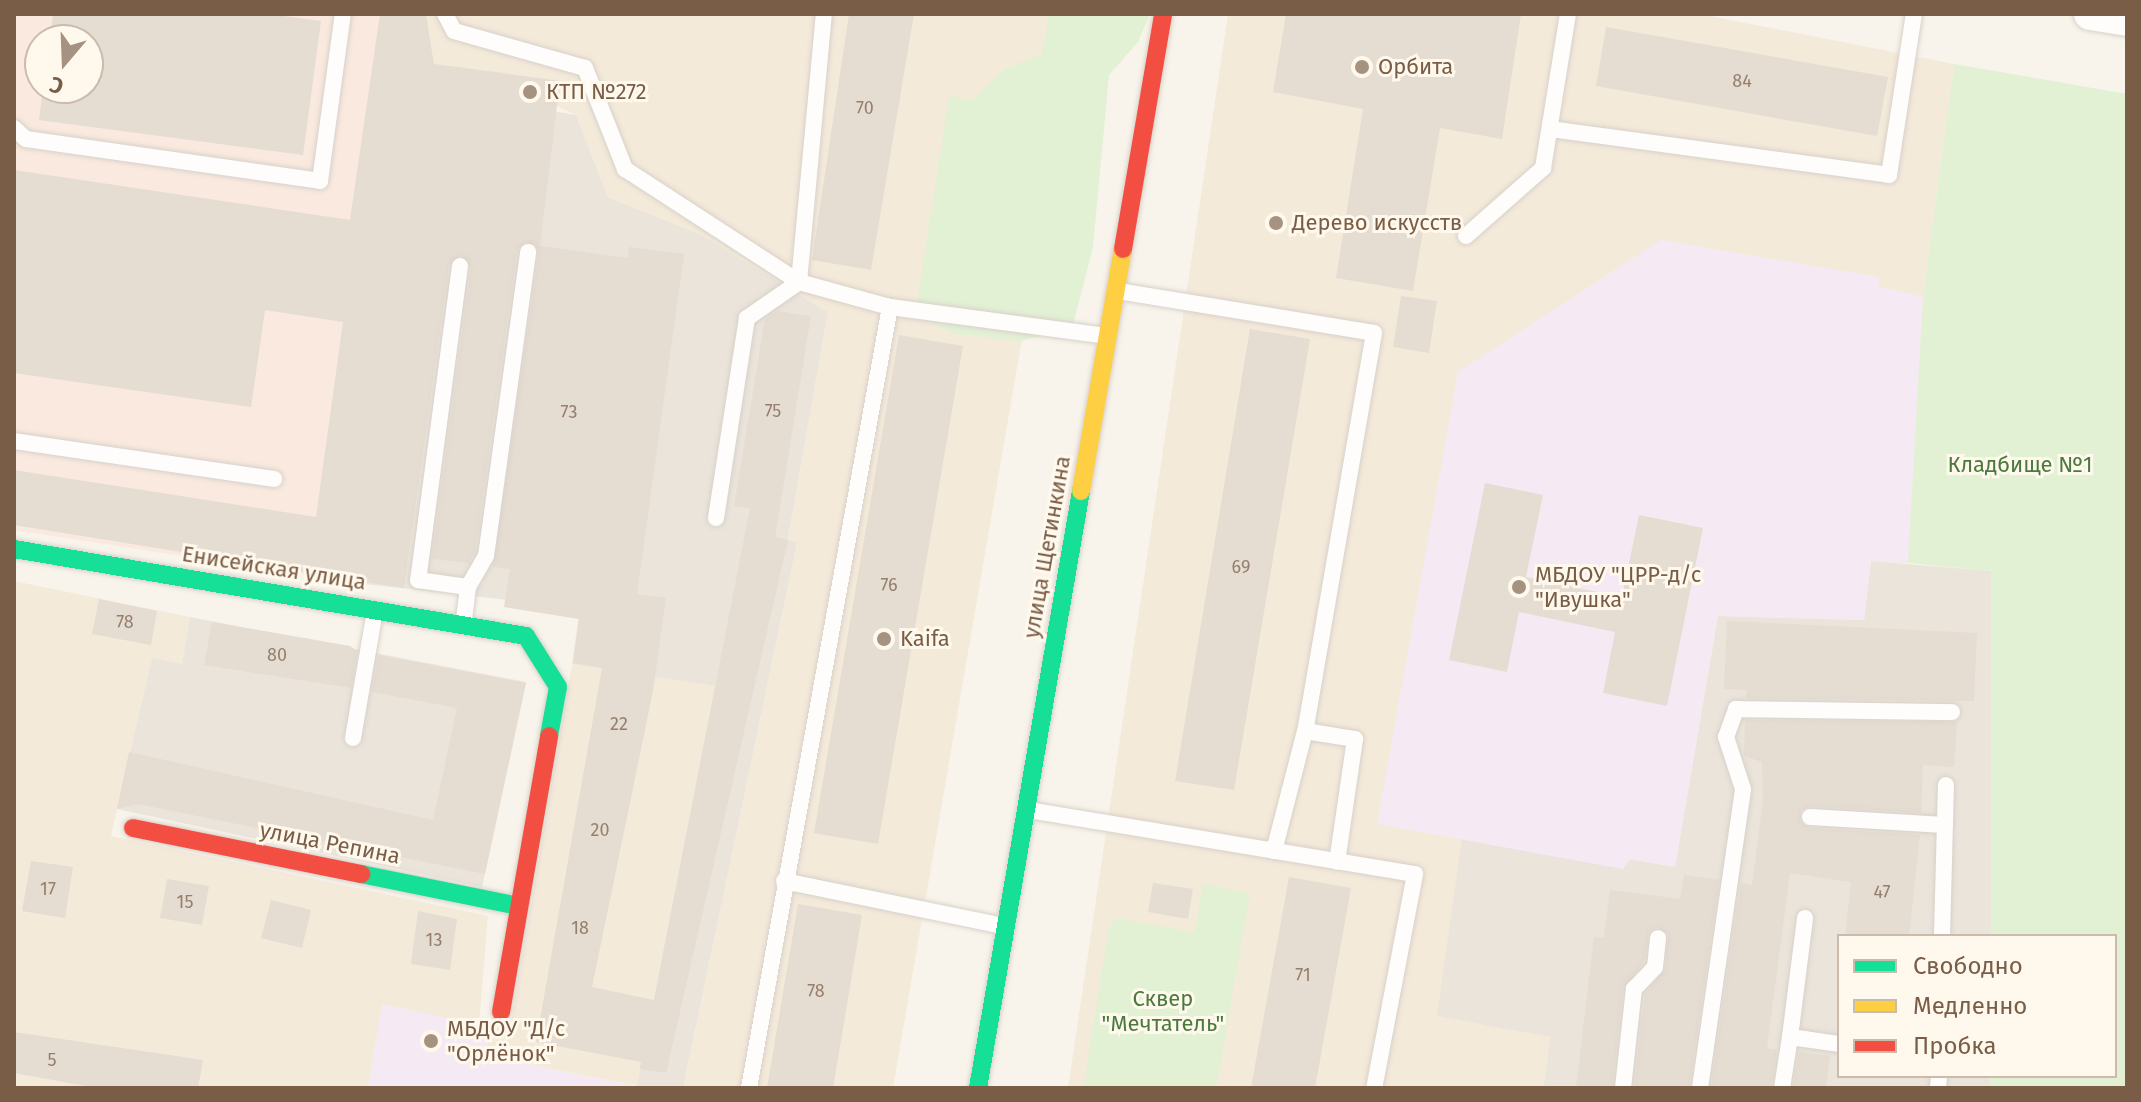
<!DOCTYPE html>
<meta charset="utf-8">
<style>
body{margin:0}
#map{position:relative;width:2141px;height:1102px;overflow:hidden;background:#f8f4eb;font-family:"Fira Sans",sans-serif}
div>[style]{position:absolute}
[style*='--x']{left:calc(var(--x)*1px);top:calc(var(--y)*1px);width:calc(var(--w)*1px);rotate:calc(var(--a)*1deg)}
.residential>*{inset:0;background:#f4eada}
.commercial>*{inset:0;background:#f9e9de}
.industrial>*{inset:0;background:#ebe4db}
.education>*{inset:0;background:#f5eaf4}
.green>*{inset:0;background:#e2f0d4}
.building>*{inset:0;background:#e5dcd2}
.roads{filter:drop-shadow(0 0 2px #d7d1c9) drop-shadow(0 0 2px #d7d1c9)}
.lane>*{height:16px;margin:-8px;padding:0 8px;transform-origin:8px;border-radius:8px;background:#fefdfc}
.street>*{height:32px;margin:-16px;padding:0 16px;transform-origin:16px;border-radius:16px;background:#fefdfc}
.fast>*{height:18px;margin:-9px;padding:0 9px;transform-origin:9px;border-radius:9px;background:#16e098}
.slow>*{height:18px;margin:-9px;padding:0 9px;transform-origin:9px;border-radius:9px;background:#ffcf43}
.jam>*{height:18px;margin:-9px;padding:0 9px;transform-origin:9px;border-radius:9px;background:#f24e42}
.dots>*{width:22px;height:22px;translate:-50% -50%;box-sizing:border-box;border:4px solid #fff9ed;border-radius:50%}
span{translate:-50% -50%;white-space:nowrap;text-align:center;line-height:1.15;-webkit-text-stroke:6px #fff9ed;paint-order:stroke}
.number-label{font-size:18px;color:#967f6c}
.number-label span{-webkit-text-stroke-width:0}
.poi-label{font-size:22px;color:#7a5d47}
.left{translate:0 -50%;text-align:left}
.park-label{font-size:22px;color:#4a7a3c}
.street-label{font-size:22px;color:#7a5d47}
.frame{position:absolute;inset:0;border:16px solid #7a5d47;pointer-events:none}
.legend{position:absolute;left:1837px;top:934px;width:280px;height:144px;box-sizing:border-box;background:#fff9ed;border:2px solid #cabbab;margin:0;padding:10px 14px;list-style:none;font-size:24px;color:#7a5d47}
.legend li{display:flex;align-items:center;gap:16px;height:40px}
.legend b{width:40px;border:2px solid #cabbab}
.north{position:absolute;left:24px;top:24px;width:80px;height:80px;box-sizing:border-box;background:#fff9ed;border:2px solid #cabbab;border-radius:50%;rotate:199deg;font-size:22px;font-weight:700;line-height:32px;text-align:center;color:#7a5d47}
.north::after{content:'';display:block;margin:auto;width:28px;height:36px;background:#a69280;clip-path:polygon(50% 0,100% 100%,50% 72%,0 100%)}
</style>
<div id="map">
<div class="residential">
<i style="clip-path:polygon(426px 14px,1078px 14px,893px 1088px,683px 1088px,797px 543px,788px 540px,828px 312px,701px 235px,608px 197px,576px 115px,479px 71px,434px 64px)"></i>
<i style="clip-path:polygon(1228px 14px,1700px 14px,1954px 64px,1923px 297px,1908px 563px,1871px 561px,1864px 620px,1718px 616px,1675px 867px,1463px 830px,1552px 1037px,1543px 1088px,1068px 1088px)"></i>
<i style="clip-path:polygon(14px 581px,190px 617px,182px 665px,152px 658px,111px 836px,488px 916px,479px 1025px,510px 1029px,572px 664px,716px 686px,637px 1086px,492px 1057px,383px 1004px,368px 1088px,14px 1088px)"></i>
</div>
<div class="commercial">
<i style="clip-path:polygon(evenodd,14px 14px,426px 14px,434px 64px,365px 584px,14px 530px,14px 14px,40px 40px,88px 40px,88px 88px,40px 88px,40px 40px)"></i>
</div>
<div class="industrial">
<i style="clip-path:polygon(434px 64px,506px 73px,502px 102px,576px 115px,608px 197px,701px 235px,828px 312px,788px 539px,797px 543px,683px 1088px,637px 1086px,715px 686px,572px 664px,580px 608px,365px 584px)"></i>
<i style="clip-path:polygon(1871px 561px,1991px 571px,1991px 936px,1839px 936px,1839px 1076px,1990px 1076px,1990px 1088px,1543px 1088px,1551px 1037px,1437px 1016px,1463px 830px,1675px 867px,1718px 616px,1864px 620px)"></i>
<i style="clip-path:polygon(190px 617px,526px 682px,482px 887px,117px 809px,152px 658px,182px 664px)"></i>
</div>
<div class="education">
<i style="clip-path:polygon(1661px 240px,1879px 277px,1878px 286px,1923px 297px,1908px 563px,1871px 561px,1864px 620px,1718px 616px,1675px 867px,1630px 859px,1623px 869px,1377px 824px,1458px 372px)"></i>
<i style="clip-path:polygon(382px 1004px,479px 1025px,492px 1057px,645px 1088px,368px 1088px)"></i>
</div>
<div class="green">
<i style="clip-path:polygon(1049px 14px,1150px 14px,1138px 42px,1109px 75px,1093px 247px,1072px 329px,1020px 341px,955px 334px,924px 320px,924px 305px,917px 303px,949px 96px,974px 100px,1005px 69px,1042px 54px)"></i>
<i style="clip-path:polygon(1954px 64px,2127px 94px,2127px 1088px,1990px 1088px,1990px 1076px,2115px 1076px,2115px 936px,1991px 936px,1991px 571px,1908px 563px,1923px 297px)"></i>
<i style="clip-path:polygon(1203px 884px,1250px 893px,1216px 1088px,1083px 1088px,1109px 928px,1116px 918px,1195px 932px)"></i>
</div>
<div class="building">
<i style="clip-path:polygon(53px 14px,268px 14px,321px 21px,303px 155px,39px 120px,43px 88px,88px 88px,88px 40px,50px 40px)"></i>
<i style="clip-path:polygon(380px 14px,426px 14px,434px 64px,560px 81px,540px 246px,628px 258px,629px 247px,684px 254px,637px 594px,666px 598px,653px 691px,592px 987px,654px 1000px,750px 508px,734px 506px,765px 319px,777px 311px,811px 316px,775px 537px,788px 540px,666px 1073px,640px 1069px,641px 1062px,536px 1042px,602px 668px,573px 663px,579px 619px,504px 607px,510px 569px,493px 567px,539px 254px,535px 244px,525px 242px,517px 250px,475px 552px,469px 563px,432px 559px,471px 267px,461px 255px,449px 265px,404px 588px,14px 525px,14px 470px,316px 517px,343px 322px,265px 310px,251px 407px,14px 373px,14px 170px,350px 220px)"></i>
<i style="clip-path:polygon(849px 14px,914px 14px,871px 270px,812px 260px)"></i>
<i style="clip-path:polygon(1286px 14px,1521px 14px,1502px 139px,1440px 128px,1413px 291px,1336px 278px,1363px 109px,1273px 92px)"></i>
<i style="clip-path:polygon(1606px 27px,1888px 77px,1877px 136px,1596px 86px)"></i>
<i style="clip-path:polygon(1401px 296px,1437px 301px,1429px 353px,1393px 347px)"></i>
<i style="clip-path:polygon(1250px 329px,1310px 339px,1234px 790px,1175px 781px)"></i>
<i style="clip-path:polygon(899px 335px,963px 346px,878px 844px,814px 833px)"></i>
<i style="clip-path:polygon(1485px 483px,1543px 495px,1526px 577px,1622px 597px,1639px 515px,1703px 528px,1667px 706px,1603px 693px,1615px 632px,1519px 612px,1507px 672px,1449px 660px)"></i>
<i style="clip-path:polygon(99px 599px,157px 611px,151px 645px,92px 634px)"></i>
<i style="clip-path:polygon(1727px 621px,1977px 633px,1974px 701px,1746px 698px,1747px 690px,1724px 689px)"></i>
<i style="clip-path:polygon(212px 622px,350px 646px,357px 651px,351px 688px,204px 665px)"></i>
<i style="clip-path:polygon(379px 655px,526px 683px,485px 874px,138px 804px,117px 809px,129px 752px,433px 820px,457px 708px,372px 692px)"></i>
<i style="clip-path:polygon(1745px 720px,1957px 722px,1954px 767px,1923px 765px,1921px 813px,1811px 806px,1801px 810px,1800px 821px,1809px 828px,1920px 835px,1909px 936px,1845px 936px,1851px 882px,1790px 873px,1767px 1048px,1777px 1050px,1771px 1088px,1711px 1088px,1741px 883px,1752px 885px,1763px 800px,1762px 762px,1744px 756px)"></i>
<i style="clip-path:polygon(31px 861px,73px 867px,65px 918px,22px 911px)"></i>
<i style="clip-path:polygon(1684px 875px,1719px 880px,1689px 1088px,1634px 1088px,1645px 994px,1666px 968px,1668px 934px,1658px 927px,1649px 932px,1644px 962px,1623px 988px,1612px 1088px,1576px 1088px,1594px 937px,1604px 938px,1610px 890px,1680px 899px)"></i>
<i style="clip-path:polygon(1289px 877px,1351px 888px,1315px 1088px,1251px 1088px)"></i>
<i style="clip-path:polygon(167px 879px,209px 886px,202px 925px,160px 918px)"></i>
<i style="clip-path:polygon(1153px 883px,1193px 889px,1188px 919px,1148px 912px)"></i>
<i style="clip-path:polygon(271px 900px,311px 910px,302px 948px,261px 938px)"></i>
<i style="clip-path:polygon(798px 904px,862px 915px,833px 1088px,767px 1088px)"></i>
<i style="clip-path:polygon(418px 911px,457px 919px,450px 970px,411px 964px)"></i>
<i style="clip-path:polygon(14px 1032px,203px 1060px,198px 1088px,97px 1088px,14px 1073px)"></i>
<i style="clip-path:polygon(1799px 1052px,1830px 1056px,1826px 1088px,1793px 1088px)"></i>
</div>
<div class="roads">
<div class="lane">
<i style="--x:445;--y:14;--w:19;--a:62"></i>
<i style="--x:454;--y:31;--w:136;--a:15.8"></i>
<i style="--x:585;--y:68;--w:109;--a:68.4"></i>
<i style="--x:625;--y:169;--w:207;--a:33"></i>
<i style="--x:799;--y:282;--w:94;--a:15.4"></i>
<i style="--x:890;--y:307;--w:218;--a:7.6"></i>
<i style="--x:14;--y:128;--w:16;--a:43"></i>
<i style="--x:26;--y:139;--w:297;--a:8.1"></i>
<i style="--x:320;--y:181;--w:169;--a:-82.2"></i>
<i style="--x:1550;--y:129;--w:342;--a:7.7"></i>
<i style="--x:1889;--y:175;--w:163;--a:-81.2"></i>
<i style="--x:1466;--y:236;--w:103;--a:-41.4"></i>
<i style="--x:1543;--y:168;--w:156;--a:-80.8"></i>
<i style="--x:460;--y:266;--w:317;--a:97.6"></i>
<i style="--x:418;--y:580;--w:50;--a:8"></i>
<i style="--x:468;--y:587;--w:35;--a:97"></i>
<i style="--x:1118;--y:291;--w:259;--a:9.3"></i>
<i style="--x:1374;--y:333;--w:404;--a:99.8"></i>
<i style="--x:1305;--y:731;--w:124;--a:104.5"></i>
<i style="--x:14;--y:441;--w:263;--a:8.3"></i>
<i style="--x:716;--y:518;--w:202;--a:-81.2"></i>
<i style="--x:747;--y:318;--w:63;--a:-34.7"></i>
<i style="--x:799;--y:282;--w:269;--a:-84.7"></i>
<i style="--x:468;--y:587;--w:36;--a:-60"></i>
<i style="--x:486;--y:556;--w:307;--a:-82.1"></i>
<i style="--x:1305;--y:731;--w:51;--a:9.1"></i>
<i style="--x:1355;--y:739;--w:124;--a:98.3"></i>
<i style="--x:353;--y:738;--w:129;--a:-80.2"></i>
<i style="--x:1028;--y:810;--w:392;--a:9.4"></i>
<i style="--x:1415;--y:874;--w:218;--a:100.8"></i>
<i style="--x:1810;--y:817;--w:135;--a:3.4"></i>
<i style="--x:784;--y:881;--w:224;--a:11.6"></i>
<i style="--x:1942;--y:936;--w:151;--a:-88.5"></i>
<i style="--x:1790;--y:1037;--w:120;--a:-82.8"></i>
<i style="--x:749;--y:1088;--w:794;--a:-79.77"></i>
<i style="--x:1623;--y:1088;--w:100;--a:-83.7"></i>
<i style="--x:1634;--y:989;--w:30;--a:-46"></i>
<i style="--x:1655;--y:967;--w:29;--a:-84"></i>
<i style="--x:1700;--y:1088;--w:302;--a:-81.8"></i>
<i style="--x:1743;--y:789;--w:55;--a:-108.1"></i>
<i style="--x:1726;--y:737;--w:30;--a:-70"></i>
<i style="--x:1736;--y:709;--w:216;--a:0.8"></i>
<i style="--x:1782;--y:1088;--w:52;--a:-81.1"></i>
<i style="--x:1790;--y:1037;--w:49;--a:8.1"></i>
<i style="--x:1938;--y:1088;--w:12;--a:-85"></i>
</div>
<div class="street">
<i style="--x:2090;--y:14;--w:37;--a:9"></i>
</div>
<div class="fast">
<i style="--x:14;--y:549;--w:519;--a:9.64"></i>
<i style="--x:526;--y:636;--w:60;--a:57.9"></i>
<i style="--x:558;--y:687;--w:50;--a:100.4"></i>
<i style="--x:361;--y:874;--w:160;--a:11.5"></i>
<i style="--x:978;--y:1088;--w:606;--a:-80.21"></i>
</div>
<div class="slow">
<i style="--x:1081;--y:491;--w:246;--a:-80.2"></i>
</div>
<div class="jam">
<i style="--x:1123;--y:249;--w:238;--a:-80.3"></i>
<i style="--x:133;--y:828;--w:233;--a:11.4"></i>
<i style="--x:501;--y:1012;--w:280;--a:-80.1"></i>
</div>
</div>
<div class="dots">
<i style="left:1362px;top:67px;background:#a69280"></i>
<i style="left:530px;top:92px;background:#a69280"></i>
<i style="left:1276px;top:223px;background:#a69280"></i>
<i style="left:1519px;top:587px;background:#a69280"></i>
<i style="left:884px;top:639px;background:#a69280"></i>
<i style="left:431px;top:1041px;background:#a69280"></i>
</div>
<div class="number-label">
<span style="left:1742px;top:81px">84</span>
<span style="left:865px;top:108px">70</span>
<span style="left:773px;top:411px">75</span>
<span style="left:569px;top:412px">73</span>
<span style="left:1241px;top:567px">69</span>
<span style="left:889px;top:585px">76</span>
<span style="left:125px;top:622px">78</span>
<span style="left:277px;top:655px">80</span>
<span style="left:619px;top:724px">22</span>
<span style="left:600px;top:830px">20</span>
<span style="left:48px;top:889px">17</span>
<span style="left:1882px;top:892px">47</span>
<span style="left:185px;top:902px">15</span>
<span style="left:580px;top:928px">18</span>
<span style="left:434px;top:940px">13</span>
<span style="left:1303px;top:975px">71</span>
<span style="left:816px;top:991px">78</span>
<span style="left:52px;top:1060px">5</span>
</div>
<div class="poi-label">
<span class="left" style="left:1378px;top:67px">Орбита</span>
<span class="left" style="left:546px;top:92px">КТП №272</span>
<span class="left" style="left:1292px;top:223px">Дерево искусств</span>
<span class="left" style="left:1535px;top:587px">МБДОУ "ЦРР-д/с<br>"Ивушка"</span>
<span class="left" style="left:900px;top:639px">Kaifa</span>
<span class="left" style="left:447px;top:1041px">МБДОУ "Д/с<br>"Орлёнок"</span>
</div>
<div class="park-label">
<span style="left:2020px;top:465px">Кладбище №1</span>
<span style="left:1163px;top:1011px">Сквер<br>"Мечтатель"</span>
</div>
<div class="street-label">
<span style="left:1047px;top:547px;rotate:-80deg">улица Щетинкина</span>
<span style="left:274px;top:568px;rotate:9deg">Енисейская улица</span>
<span style="left:330px;top:843px;rotate:11deg">улица Репина</span>
</div>
<div class="frame"></div>
<ul class="legend">
<li><b style="height:10px;background:#16e098"></b>Свободно</li>
<li><b style="height:10px;background:#ffcf43"></b>Медленно</li>
<li><b style="height:10px;background:#f24e42"></b>Пробка</li>
</ul>
<div class="north">С</div>
</div>
